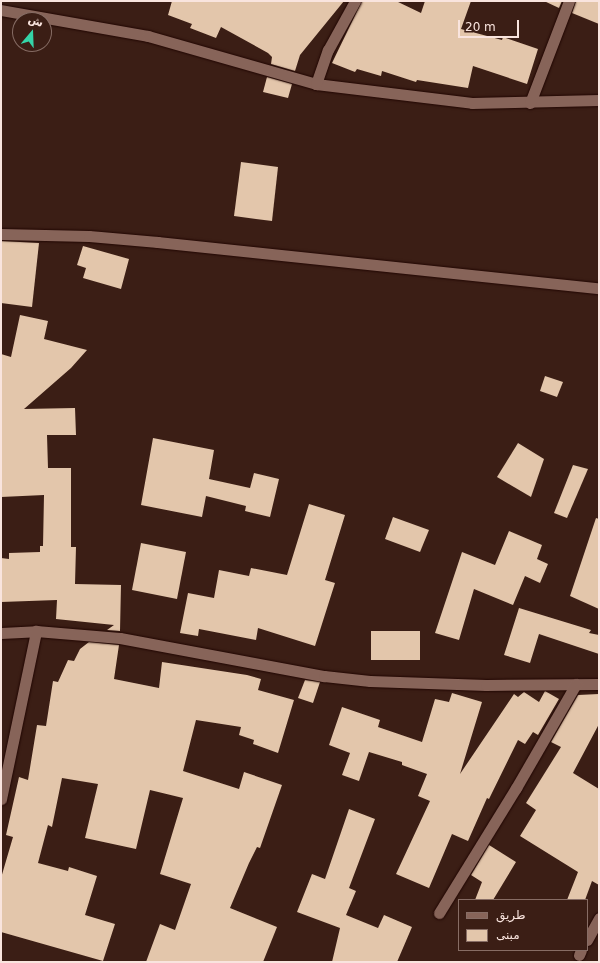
<!DOCTYPE html>
<meta charset="utf-8">
<style>
body{margin:0}
#map{position:relative;width:600px;height:963px;overflow:hidden;background:#3b1e15;font-family:"DejaVu Sans",Vazirmatn,sans-serif}
div>[style]{position:absolute}
[style*='--x']{left:calc(var(--x)*1px);top:calc(var(--y)*1px);width:calc(var(--w)*1px);rotate:calc(var(--a)*1deg)}
.building>*{inset:0;background:#e3c6ab}
.roads{filter:drop-shadow(0 0 1px #210602) drop-shadow(0 0 1px #210602)}
.minor>*{height:11px;margin:-5.5px;padding:0 5.5px;transform-origin:5.5px;border-radius:5.5px;background:#876459}
span{translate:-50% -50%;white-space:nowrap;text-align:center;line-height:1.15;-webkit-text-stroke:4px #3b1e15;paint-order:stroke}
.frame{position:absolute;inset:0;border:2px solid #f9e4de;pointer-events:none}
.legend{position:absolute;left:458px;top:899px;width:130px;height:52px;box-sizing:border-box;background:#3b1e15;border:1px solid #876d65;margin:0;padding:5px 7px;list-style:none;font-size:12px;color:#f9e4de}
.legend li{display:flex;align-items:center;gap:8px;height:20px}
.legend b{width:20px;border:1px solid #876d65}
.north{position:absolute;left:12px;top:12px;width:40px;height:40px;box-sizing:border-box;background:#3b1e15;border:1px solid #876d65;border-radius:50%;rotate:19deg;font-size:11px;font-weight:700;line-height:16px;text-align:center;color:#f9e4de}
.north::after{content:'';display:block;margin:auto;width:14px;height:18px;background:#35d4a7;clip-path:polygon(50% 0,100% 100%,50% 72%,0 100%)}
.scale{position:absolute;left:458px;top:20px;width:61px;height:18px;box-sizing:border-box;border:2px solid #f9e4de;border-top:0;padding-left:5px;font-size:12px;line-height:14px;white-space:nowrap;color:#f9e4de;-webkit-text-stroke:3px #3b1e15;paint-order:stroke}
</style>
<div id="map">
<div class="building">
<i style="clip-path:polygon(172px 1px,344px 1px,300px 55px,295px 71px,271px 64px,272px 57px,268px 53px,221px 27px,216px 38px,190px 28px,192px 24px,168px 15px)"></i>
<i style="clip-path:polygon(362px 1px,396px 1px,421px 13px,425px 1px,471px 1px,461px 29px,502px 40px,503px 37px,538px 49px,527px 84px,473px 66px,468px 88px,417px 80px,416px 82px,382px 71px,381px 76px,357px 69px,355px 72px,332px 63px)"></i>
<i style="clip-path:polygon(544px 1px,562px 1px,559px 8px)"></i>
<i style="clip-path:polygon(576px 1px,599px 1px,599px 24px,572px 13px)"></i>
<i style="clip-path:polygon(267px 77px,292px 84px,288px 98px,263px 92px)"></i>
<i style="clip-path:polygon(241px 162px,278px 167px,272px 221px,234px 216px)"></i>
<i style="clip-path:polygon(1px 241px,39px 243px,32px 307px,1px 303px)"></i>
<i style="clip-path:polygon(83px 246px,129px 259px,121px 289px,83px 278px,86px 268px,77px 265px)"></i>
<i style="clip-path:polygon(20px 315px,48px 321px,44px 339px,87px 350px,71px 368px,24px 409px,75px 408px,76px 435px,47px 435px,48px 468px,71px 468px,71px 547px,76px 547px,75px 584px,121px 585px,120px 631px,107px 630px,114px 625px,56px 619px,57px 600px,1px 602px,1px 558px,9px 559px,9px 553px,40px 552px,40px 546px,43px 546px,44px 495px,1px 497px,1px 354px,11px 357px)"></i>
<i style="clip-path:polygon(545px 376px,563px 382px,557px 397px,540px 391px)"></i>
<i style="clip-path:polygon(153px 438px,214px 450px,209px 479px,250px 488px,254px 473px,279px 479px,270px 517px,245px 511px,246px 506px,206px 496px,202px 517px,141px 505px)"></i>
<i style="clip-path:polygon(518px 443px,544px 459px,531px 497px,497px 477px)"></i>
<i style="clip-path:polygon(573px 465px,588px 469px,567px 518px,554px 513px)"></i>
<i style="clip-path:polygon(309px 504px,345px 515px,325px 580px,335px 583px,315px 646px,258px 628px,256px 640px,199px 629px,198px 636px,180px 633px,188px 593px,214px 598px,219px 570px,249px 576px,251px 568px,287px 575px)"></i>
<i style="clip-path:polygon(393px 517px,429px 530px,420px 552px,385px 539px)"></i>
<i style="clip-path:polygon(596px 518px,599px 519px,599px 609px,570px 596px)"></i>
<i style="clip-path:polygon(509px 531px,542px 545px,537px 559px,548px 564px,540px 583px,525px 576px,513px 605px,474px 589px,459px 640px,435px 633px,462px 552px,495px 565px)"></i>
<i style="clip-path:polygon(141px 543px,186px 552px,177px 599px,132px 590px)"></i>
<i style="clip-path:polygon(519px 608px,591px 630px,589px 633px,599px 635px,599px 654px,539px 634px,530px 663px,504px 655px)"></i>
<i style="clip-path:polygon(371px 631px,420px 631px,420px 660px,371px 660px)"></i>
<i style="clip-path:polygon(89px 642px,119px 645px,114px 679px,159px 688px,162px 662px,247px 675px,261px 679px,258px 690px,294px 700px,278px 753px,253px 744px,254px 740px,239px 735px,241px 727px,196px 720px,183px 771px,239px 789px,244px 772px,282px 785px,260px 848px,257px 847px,249px 863px,230px 908px,277px 927px,263px 962px,146px 962px,160px 924px,175px 930px,191px 884px,160px 874px,183px 798px,150px 790px,136px 849px,85px 838px,98px 784px,62px 778px,52px 827px,48px 825px,38px 863px,68px 871px,69px 867px,97px 876px,85px 915px,115px 924px,103px 961px,1px 932px,1px 878px,13px 837px,6px 835px,19px 777px,28px 780px,37px 725px,46px 726px,53px 681px,58px 682px,68px 660px,74px 661px,80px 649px)"></i>
<i style="clip-path:polygon(305px 680px,320px 682px,313px 703px,298px 698px)"></i>
<i style="clip-path:polygon(545px 691px,559px 699px,538px 735px,533px 732px,525px 744px,518px 740px,489px 799px,487px 798px,468px 841px,452px 834px,429px 888px,396px 874px,430px 801px,418px 796px,427px 774px,402px 765px,402px 762px,369px 752px,359px 781px,342px 775px,350px 753px,329px 745px,342px 707px,380px 720px,378px 727px,422px 742px,435px 699px,449px 702px,452px 693px,482px 702px,460px 774px,514px 694px,518px 697px,524px 692px,539px 702px)"></i>
<i style="clip-path:polygon(599px 694px,599px 724px,573px 773px,599px 789px,599px 885px,592px 881px,585px 900px,567px 900px,578px 872px,520px 836px,536px 810px,526px 803px,561px 747px,551px 742px,578px 695px)"></i>
<i style="clip-path:polygon(349px 809px,375px 819px,349px 888px,356px 891px,346px 915px,378px 928px,384px 915px,412px 927px,397px 962px,332px 962px,340px 928px,297px 912px,312px 874px,325px 879px)"></i>
<i style="clip-path:polygon(489px 845px,516px 862px,493px 900px,475px 900px,482px 882px,471px 875px)"></i>
</div>
<div class="roads">
<div class="minor">
<i style="--x:1;--y:10;--w:149;--a:10"></i>
<i style="--x:148;--y:36;--w:175;--a:15.9"></i>
<i style="--x:316;--y:84;--w:157;--a:6.9"></i>
<i style="--x:472;--y:103;--w:127;--a:-1.4"></i>
<i style="--x:316;--y:84;--w:36;--a:-71"></i>
<i style="--x:328;--y:50;--w:56;--a:-61.1"></i>
<i style="--x:530;--y:103;--w:109;--a:-69.1"></i>
<i style="--x:1;--y:234;--w:88;--a:1.3"></i>
<i style="--x:89;--y:236;--w:69;--a:5"></i>
<i style="--x:158;--y:242;--w:443;--a:6"></i>
<i style="--x:1;--y:633;--w:35;--a:-3"></i>
<i style="--x:36;--y:631;--w:84;--a:4.8"></i>
<i style="--x:120;--y:638;--w:208;--a:10.6"></i>
<i style="--x:324;--y:676;--w:46;--a:6.2"></i>
<i style="--x:370;--y:681;--w:116;--a:2"></i>
<i style="--x:486;--y:685;--w:113;--a:-0.5"></i>
<i style="--x:1;--y:799;--w:172;--a:-78.2"></i>
<i style="--x:439;--y:913;--w:147;--a:-58.4"></i>
<i style="--x:516;--y:788;--w:120;--a:-60"></i>
<i style="--x:587;--y:940;--w:25;--a:-61"></i>
<i style="--x:579;--y:955;--w:5;--a:-68"></i>
</div>
</div>
<div class="frame"></div>
<ul class="legend">
<li><b style="height:5px;background:#876459"></b>طريق</li>
<li><b style="height:11px;background:#e3c6ab"></b>مبنى</li>
</ul>
<div class="north">ش</div>
<div class="scale">20 m</div>
</div>
